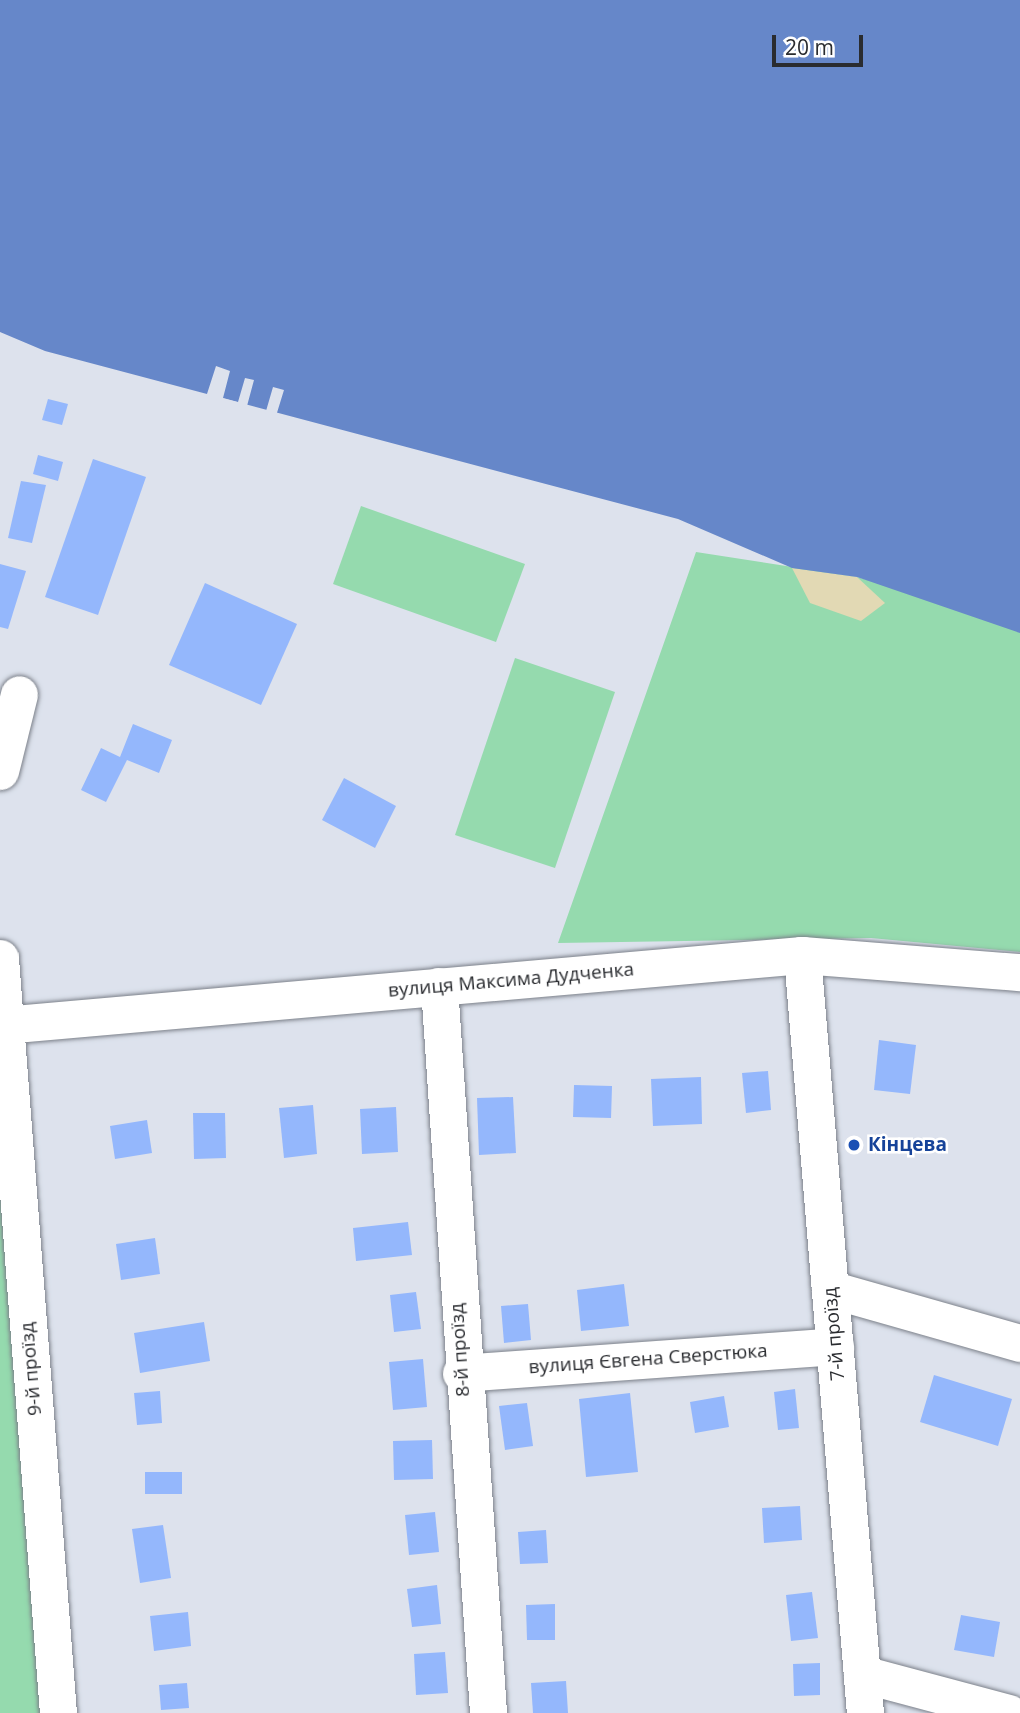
<!DOCTYPE html>
<meta charset="utf-8">
<style>
body{margin:0}
#map{position:relative;width:1020px;height:1713px;overflow:hidden;background:#dde2ed;font-family:"Open Sans",sans-serif}
div>[style]{position:absolute}
[style*='--x']{left:calc(var(--x)*1px);top:calc(var(--y)*1px);width:calc(var(--w)*1px);rotate:calc(var(--a)*1deg)}
.green>*{inset:0;background:#95daae}
.sand>*{inset:0;background:#e2d9b4}
.water>*{inset:0;background:#6687c9}
.pier>*{inset:0;background:#dde2ed}
.building>*{inset:0;background:#94b7fc}
.roads{filter:drop-shadow(0 0 2px #7c818a) drop-shadow(0 0 2px #7c818a)}
.minor>*{height:37px;margin:-18.5px;padding:0 18.5px;transform-origin:18.5px;border-radius:18.5px;background:#fff}
.dots>*{width:19px;height:19px;translate:-50% -50%;box-sizing:border-box;border:4px solid #fff;border-radius:50%}
span{translate:-50% -50%;white-space:nowrap;text-align:center;line-height:1.15;-webkit-text-stroke:5px #fff;paint-order:stroke}
.street-label{font-size:19px;color:#2a2c30}
.transit-label{font-size:19px;color:#164399;font-weight:700}
.left{translate:0 -50%;text-align:left}
.scale{position:absolute;left:772px;top:35px;width:91px;height:32px;box-sizing:border-box;border:4px solid #2a2c30;border-top:0;padding-left:9px;font-size:21px;line-height:24px;white-space:nowrap;color:#2a2c30;-webkit-text-stroke:5px #fff;paint-order:stroke}
</style>
<div id="map">
<div class="green">
<i style="clip-path:polygon(361px 506px,525px 564px,496px 642px,333px 584px)"></i>
<i style="clip-path:polygon(696px 552px,857px 577px,1020px 623px,1020px 952px,871px 938px,558px 943px)"></i>
<i style="clip-path:polygon(515px 658px,615px 692px,555px 868px,455px 835px)"></i>
<i style="clip-path:polygon(0 1192px,43px 1713px,0 1713px)"></i>
</div>
<div class="sand">
<i style="clip-path:polygon(792px 568px,857px 577px,885px 603px,861px 621px,810px 603px)"></i>
</div>
<div class="water">
<i style="clip-path:polygon(0 0,1020px 0,1020px 633px,857px 577px,792px 568px,678px 519px,45px 351px,0 332px)"></i>
</div>
<div class="pier">
<i style="clip-path:polygon(216px 366px,230px 371px,223px 398px,238px 402px,245px 378px,254px 380px,247px 406px,266px 411px,273px 387px,284px 390px,276px 416px,206px 397px)"></i>
</div>
<div class="building">
<i style="clip-path:polygon(48px 399px,68px 404px,62px 425px,42px 420px)"></i>
<i style="clip-path:polygon(38px 455px,63px 462px,58px 481px,33px 474px)"></i>
<i style="clip-path:polygon(93px 459px,146px 477px,98px 615px,45px 597px)"></i>
<i style="clip-path:polygon(21px 481px,46px 485px,32px 543px,8px 538px)"></i>
<i style="clip-path:polygon(0 564px,26px 571px,8px 629px,0 627px)"></i>
<i style="clip-path:polygon(205px 583px,297px 624px,261px 705px,169px 665px)"></i>
<i style="clip-path:polygon(133px 724px,172px 740px,159px 773px,127px 760px,106px 802px,81px 790px,101px 748px,120px 757px)"></i>
<i style="clip-path:polygon(344px 778px,396px 806px,375px 848px,322px 820px)"></i>
<i style="clip-path:polygon(879px 1040px,916px 1045px,910px 1094px,874px 1090px)"></i>
<i style="clip-path:polygon(768px 1071px,771px 1110px,746px 1113px,742px 1073px)"></i>
<i style="clip-path:polygon(701px 1077px,702px 1124px,653px 1126px,651px 1079px)"></i>
<i style="clip-path:polygon(574px 1085px,612px 1086px,611px 1118px,573px 1117px)"></i>
<i style="clip-path:polygon(513px 1097px,516px 1153px,479px 1155px,477px 1098px)"></i>
<i style="clip-path:polygon(313px 1105px,317px 1154px,284px 1158px,279px 1108px)"></i>
<i style="clip-path:polygon(396px 1107px,398px 1152px,362px 1154px,360px 1109px)"></i>
<i style="clip-path:polygon(193px 1113px,225px 1113px,226px 1158px,194px 1159px)"></i>
<i style="clip-path:polygon(147px 1120px,152px 1153px,115px 1159px,110px 1126px)"></i>
<i style="clip-path:polygon(408px 1222px,412px 1255px,356px 1261px,353px 1228px)"></i>
<i style="clip-path:polygon(155px 1238px,160px 1274px,121px 1280px,116px 1244px)"></i>
<i style="clip-path:polygon(624px 1284px,629px 1326px,581px 1331px,577px 1290px)"></i>
<i style="clip-path:polygon(416px 1292px,421px 1329px,394px 1332px,390px 1295px)"></i>
<i style="clip-path:polygon(528px 1304px,531px 1340px,504px 1343px,501px 1306px)"></i>
<i style="clip-path:polygon(204px 1322px,210px 1361px,140px 1373px,134px 1333px)"></i>
<i style="clip-path:polygon(423px 1359px,427px 1407px,393px 1410px,389px 1362px)"></i>
<i style="clip-path:polygon(934px 1375px,1012px 1399px,998px 1446px,920px 1422px)"></i>
<i style="clip-path:polygon(795px 1389px,799px 1428px,778px 1430px,774px 1392px)"></i>
<i style="clip-path:polygon(160px 1391px,162px 1423px,137px 1425px,134px 1393px)"></i>
<i style="clip-path:polygon(630px 1393px,638px 1472px,586px 1477px,579px 1399px)"></i>
<i style="clip-path:polygon(724px 1396px,729px 1427px,695px 1433px,690px 1402px)"></i>
<i style="clip-path:polygon(527px 1403px,533px 1446px,505px 1450px,499px 1406px)"></i>
<i style="clip-path:polygon(432px 1440px,433px 1479px,394px 1480px,393px 1441px)"></i>
<i style="clip-path:polygon(145px 1472px,182px 1472px,182px 1494px,145px 1494px)"></i>
<i style="clip-path:polygon(800px 1506px,802px 1540px,764px 1543px,762px 1508px)"></i>
<i style="clip-path:polygon(435px 1512px,439px 1552px,409px 1555px,405px 1515px)"></i>
<i style="clip-path:polygon(163px 1525px,171px 1578px,140px 1583px,132px 1529px)"></i>
<i style="clip-path:polygon(546px 1530px,548px 1563px,520px 1564px,518px 1532px)"></i>
<i style="clip-path:polygon(437px 1585px,441px 1624px,412px 1627px,407px 1589px)"></i>
<i style="clip-path:polygon(812px 1592px,818px 1638px,791px 1641px,786px 1595px)"></i>
<i style="clip-path:polygon(555px 1604px,555px 1640px,527px 1640px,526px 1605px)"></i>
<i style="clip-path:polygon(188px 1612px,191px 1646px,154px 1651px,150px 1616px)"></i>
<i style="clip-path:polygon(961px 1615px,1000px 1622px,994px 1657px,954px 1650px)"></i>
<i style="clip-path:polygon(445px 1652px,448px 1693px,416px 1695px,414px 1654px)"></i>
<i style="clip-path:polygon(820px 1663px,820px 1695px,794px 1696px,793px 1664px)"></i>
<i style="clip-path:polygon(566px 1681px,568px 1713px,533px 1713px,531px 1683px)"></i>
<i style="clip-path:polygon(187px 1683px,189px 1708px,161px 1710px,159px 1685px)"></i>
</div>
<div class="roads">
<div class="minor">
<i style="--x:0;--y:771;--w:79;--a:-76.1"></i>
<i style="--x:802;--y:955;--w:761;--a:85.25"></i>
<i style="--x:0;--y:958;--w:757;--a:85.61"></i>
<i style="--x:439;--y:986;--w:729;--a:86.14"></i>
<i style="--x:3;--y:1025;--w:802;--a:-5.01"></i>
<i style="--x:802;--y:955;--w:219;--a:4.5"></i>
<i style="--x:830;--y:1289;--w:198;--a:15.9"></i>
<i style="--x:461;--y:1373;--w:375;--a:-4.1"></i>
<i style="--x:862;--y:1674;--w:152;--a:14.9"></i>
</div>
</div>
<div class="dots">
<i style="left:854px;top:1145px;background:#1a4fb4"></i>
</div>
<div class="street-label">
<span style="left:511px;top:980px;rotate:-5deg">вулиця Максима Дудченка</span>
<span style="left:834px;top:1334px;rotate:-95deg">7-й проїзд</span>
<span style="left:460px;top:1350px;rotate:-94deg">8-й проїзд</span>
<span style="left:648px;top:1359px;rotate:-4deg">вулиця Євгена Сверстюка</span>
<span style="left:31px;top:1369px;rotate:-95deg">9-й проїзд</span>
</div>
<div class="transit-label">
<span class="left" style="left:868px;top:1145px">Кінцева</span>
</div>
<div class="scale">20 m</div>
</div>
